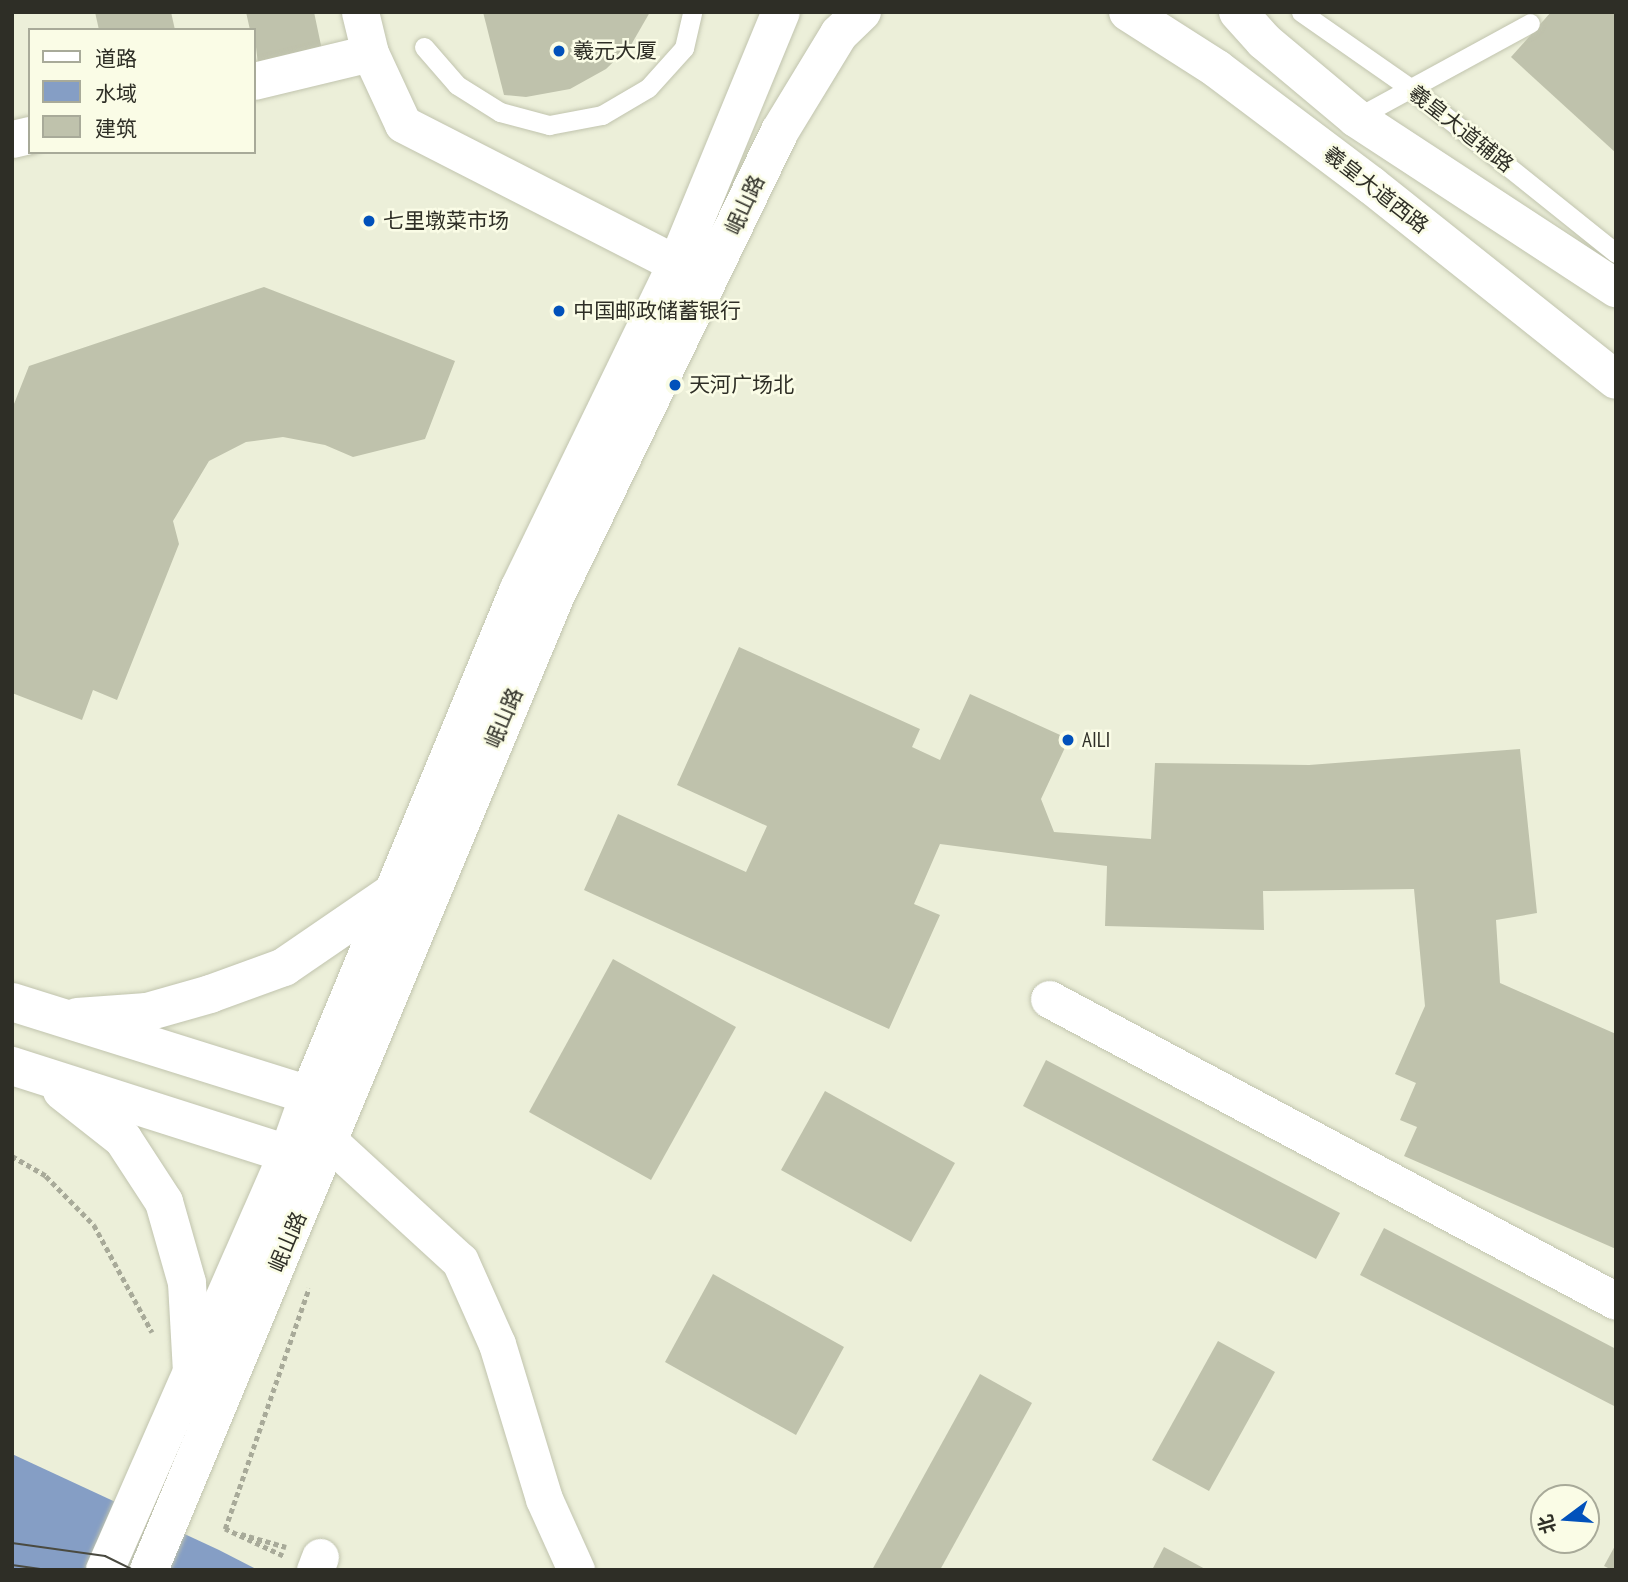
<!DOCTYPE html>
<meta charset="utf-8">
<style>
body{margin:0}
#map{position:relative;width:1628px;height:1582px;overflow:hidden;background:#ecefd9;font-family:"PT Sans Narrow","Noto Sans SC",sans-serif}
div>[style]{position:absolute}
[style*='--x']{left:calc(var(--x)*1px);top:calc(var(--y)*1px);width:calc(var(--w)*1px);rotate:calc(var(--a)*1deg)}
.water>*{inset:0;background:#859ec5}
.building>*{inset:0;background:#bfc2ac}
.path>*{height:4.5px;margin-top:-2.25px;transform-origin:0;background:repeating-linear-gradient(90deg,#a8aa99 0 5px,transparent 0 8.5px)}
.roads{filter:drop-shadow(0 0 2px #c1c4ae) drop-shadow(0 0 2px #c1c4ae)}
.lane>*{height:19px;margin:-9.5px;padding:0 9.5px;transform-origin:9.5px;border-radius:9.5px;background:#fff}
.street>*{height:37px;margin:-18.5px;padding:0 18.5px;transform-origin:18.5px;border-radius:18.5px;background:#fff}
.primary>*{height:38px;margin:-19px;padding:0 19px;transform-origin:19px;border-radius:19px;background:#fff}
.highway>*{height:38px;margin:-19px;padding:0 19px;transform-origin:19px;border-radius:19px;background:#fff}
.tram>*{height:2px;margin:-1px;padding:0 1px;transform-origin:1px;border-radius:1px;background:#4a4a40}
.dots>*{width:19px;height:19px;translate:-50% -50%;box-sizing:border-box;border:4px solid #fafce6;border-radius:50%}
span{translate:-50% -50%;white-space:nowrap;text-align:center;line-height:1.15;-webkit-text-stroke:5px #fafce6;paint-order:stroke}
.poi-label{font-size:21px;color:#2e2e26}
.left{translate:0 -50%;text-align:left}
.street-label{font-size:21px;color:#2e2e26}
.frame{position:absolute;inset:0;border:14px solid #2e2e26;pointer-events:none}
.legend{position:absolute;left:28px;top:28px;width:228px;height:126px;box-sizing:border-box;background:#fafce6;border:2px solid #a8aa99;margin:0;padding:9px 12px;list-style:none;font-size:21px;color:#2e2e26}
.legend li{display:flex;align-items:center;gap:14px;height:35px}
.legend b{width:35px;border:2px solid #a8aa99}
.north{position:absolute;left:1530px;top:1484px;width:70px;height:70px;box-sizing:border-box;background:#fafce6;border:2px solid #a8aa99;border-radius:50%;rotate:254deg;font-size:19px;font-weight:700;line-height:28px;text-align:center;color:#2e2e26}
.north::after{content:'';display:block;margin:auto;width:24px;height:32px;background:#0151bb;clip-path:polygon(50% 0,100% 100%,50% 72%,0 100%)}
</style>
<div id="map">
<div class="water">
<i style="clip-path:polygon(12px 1454px,219px 1550px,258px 1570px,12px 1570px)"></i>
</div>
<div class="building">
<i style="clip-path:polygon(95px 12px,171px 12px,175px 30px,99px 30px)"></i>
<i style="clip-path:polygon(246px 12px,314px 12px,322px 50px,258px 64px,254px 30px,250px 30px)"></i>
<i style="clip-path:polygon(483px 12px,650px 12px,631px 45px,606px 69px,570px 89px,526px 97px,504px 95px)"></i>
<i style="clip-path:polygon(1551px 12px,1616px 12px,1616px 153px,1511px 57px)"></i>
<i style="clip-path:polygon(264px 287px,455px 361px,425px 439px,353px 457px,325px 445px,283px 437px,246px 442px,209px 461px,173px 521px,179px 544px,117px 700px,93px 690px,82px 720px,12px 693px,12px 409px,29px 366px)"></i>
<i style="clip-path:polygon(739px 647px,920px 729px,912px 747px,940px 760px,970px 694px,1069px 739px,1041px 799px,1054px 832px,1151px 839px,1155px 763px,1309px 765px,1520px 749px,1537px 913px,1496px 920px,1500px 983px,1616px 1034px,1616px 1249px,1404px 1156px,1417px 1127px,1400px 1120px,1416px 1083px,1395px 1074px,1425px 1006px,1414px 889px,1263px 891px,1264px 930px,1105px 926px,1107px 866px,940px 844px,914px 904px,940px 915px,889px 1029px,584px 890px,618px 814px,746px 872px,767px 826px,677px 785px)"></i>
<i style="clip-path:polygon(613px 959px,736px 1027px,651px 1180px,529px 1112px)"></i>
<i style="clip-path:polygon(1046px 1060px,1340px 1213px,1316px 1259px,1023px 1106px)"></i>
<i style="clip-path:polygon(825px 1091px,955px 1163px,911px 1242px,781px 1170px)"></i>
<i style="clip-path:polygon(1384px 1228px,1616px 1349px,1616px 1407px,1360px 1275px)"></i>
<i style="clip-path:polygon(713px 1274px,844px 1347px,796px 1435px,665px 1362px)"></i>
<i style="clip-path:polygon(1218px 1341px,1275px 1372px,1209px 1491px,1152px 1460px)"></i>
<i style="clip-path:polygon(980px 1374px,1032px 1403px,940px 1570px,872px 1570px)"></i>
<i style="clip-path:polygon(1616px 1544px,1616px 1570px,1612px 1570px,1604px 1566px)"></i>
<i style="clip-path:polygon(1164px 1547px,1207px 1570px,1152px 1570px)"></i>
</div>
<div class="path">
<i style="--x:12;--y:1156;--w:39;--a:30"></i>
<i style="--x:46;--y:1176;--w:69;--a:45.6"></i>
<i style="--x:94;--y:1225;--w:122;--a:61.5"></i>
<i style="--x:241;--y:1534;--w:47;--a:16.1"></i>
<i style="--x:283;--y:1556;--w:64;--a:-155"></i>
<i style="--x:225;--y:1529;--w:255;--a:-70.8"></i>
</div>
<div class="roads">
<div class="lane">
<i style="--x:1301;--y:12;--w:133;--a:34.9"></i>
<i style="--x:1410;--y:88;--w:264;--a:38.7"></i>
<i style="--x:424;--y:47;--w:50;--a:49"></i>
<i style="--x:457;--y:85;--w:51;--a:32.1"></i>
<i style="--x:500;--y:112;--w:51;--a:14.9"></i>
<i style="--x:549;--y:125;--w:54;--a:-10.7"></i>
<i style="--x:602;--y:115;--w:53;--a:-30.4"></i>
<i style="--x:648;--y:88;--w:54;--a:-48"></i>
<i style="--x:684;--y:48;--w:37;--a:-77"></i>
<i style="--x:1356;--y:118;--w:198;--a:-28.6"></i>
</div>
<div class="street">
<i style="--x:360;--y:12;--w:42;--a:76.3"></i>
<i style="--x:370;--y:53;--w:78;--a:65.1"></i>
<i style="--x:403;--y:124;--w:308;--a:27.1"></i>
<i style="--x:254;--y:81;--w:119;--a:-13.6"></i>
<i style="--x:12;--y:139;--w:18;--a:-13"></i>
<i style="--x:1049;--y:999;--w:642;--a:28.04"></i>
<i style="--x:330;--y:1142;--w:176;--a:42.5"></i>
<i style="--x:460;--y:1261;--w:91;--a:66"></i>
<i style="--x:497;--y:1344;--w:162;--a:73.1"></i>
<i style="--x:544;--y:1499;--w:78;--a:65.7"></i>
<i style="--x:315;--y:1570;--w:14;--a:-69"></i>
</div>
<div class="primary">
<i style="--x:1128;--y:12;--w:106;--a:32.6"></i>
<i style="--x:1217;--y:69;--w:193;--a:37"></i>
<i style="--x:1371;--y:185;--w:313;--a:38.5"></i>
<i style="--x:1238;--y:12;--w:39;--a:48"></i>
<i style="--x:1264;--y:41;--w:120;--a:39.9"></i>
<i style="--x:1356;--y:118;--w:311;--a:33.2"></i>
<i style="--x:105;--y:1570;--w:454;--a:-66.3"></i>
<i style="--x:288;--y:1154;--w:63;--a:-70.4"></i>
<i style="--x:309;--y:1095;--w:548;--a:-67.46"></i>
<i style="--x:519;--y:589;--w:361;--a:-64.1"></i>
<i style="--x:677;--y:264;--w:273;--a:-67.6"></i>
<i style="--x:149;--y:1570;--w:1054;--a:-67.35"></i>
<i style="--x:555;--y:597;--w:517;--a:-64.23"></i>
<i style="--x:780;--y:131;--w:114;--a:-58.7"></i>
<i style="--x:839;--y:34;--w:32;--a:-44"></i>
</div>
<div class="highway">
<i style="--x:12;--y:1002;--w:311;--a:17.4"></i>
<i style="--x:309;--y:1095;--w:51;--a:65.9"></i>
<i style="--x:330;--y:1142;--w:44;--a:164.1"></i>
<i style="--x:288;--y:1154;--w:290;--a:-162.3"></i>
<i style="--x:77;--y:1017;--w:70;--a:-4.1"></i>
<i style="--x:147;--y:1012;--w:66;--a:-15.9"></i>
<i style="--x:210;--y:994;--w:79;--a:-20"></i>
<i style="--x:284;--y:967;--w:131;--a:-34.4"></i>
<i style="--x:62;--y:1091;--w:78;--a:38.2"></i>
<i style="--x:123;--y:1139;--w:75;--a:56.9"></i>
<i style="--x:164;--y:1202;--w:84;--a:74.1"></i>
<i style="--x:187;--y:1283;--w:89;--a:86.8"></i>
</div>
</div>
<div class="tram">
<i style="--x:12;--y:1543;--w:94;--a:8"></i>
<i style="--x:105;--y:1556;--w:32;--a:26"></i>
<i style="--x:12;--y:1565;--w:34;--a:8"></i>
</div>
<div class="dots">
<i style="left:559px;top:51px;background:#0151bb"></i>
<i style="left:369px;top:221px;background:#0151bb"></i>
<i style="left:559px;top:311px;background:#0151bb"></i>
<i style="left:675px;top:385px;background:#0151bb"></i>
<i style="left:1068px;top:740px;background:#0151bb"></i>
</div>
<div class="poi-label">
<span class="left" style="left:573px;top:51px">羲元大厦</span>
<span class="left" style="left:383px;top:221px">七里墩菜市场</span>
<span class="left" style="left:573px;top:311px">中国邮政储蓄银行</span>
<span class="left" style="left:689px;top:385px">天河广场北</span>
<span class="left" style="left:1082px;top:740px">AILI</span>
</div>
<div class="street-label">
<span style="left:1461px;top:129px;rotate:38deg">羲皇大道辅路</span>
<span style="left:1376px;top:190px;rotate:38deg">羲皇大道西路</span>
<span style="left:745px;top:205px;rotate:-65deg">岷山路</span>
<span style="left:504px;top:718px;rotate:-67deg">岷山路</span>
<span style="left:288px;top:1242px;rotate:-67deg">岷山路</span>
</div>
<div class="frame"></div>
<ul class="legend">
<li><b style="height:9px;background:#fff"></b>道路</li>
<li><b style="height:19px;background:#859ec5"></b>水域</li>
<li><b style="height:19px;background:#bfc2ac"></b>建筑</li>
</ul>
<div class="north">北</div>
</div>
